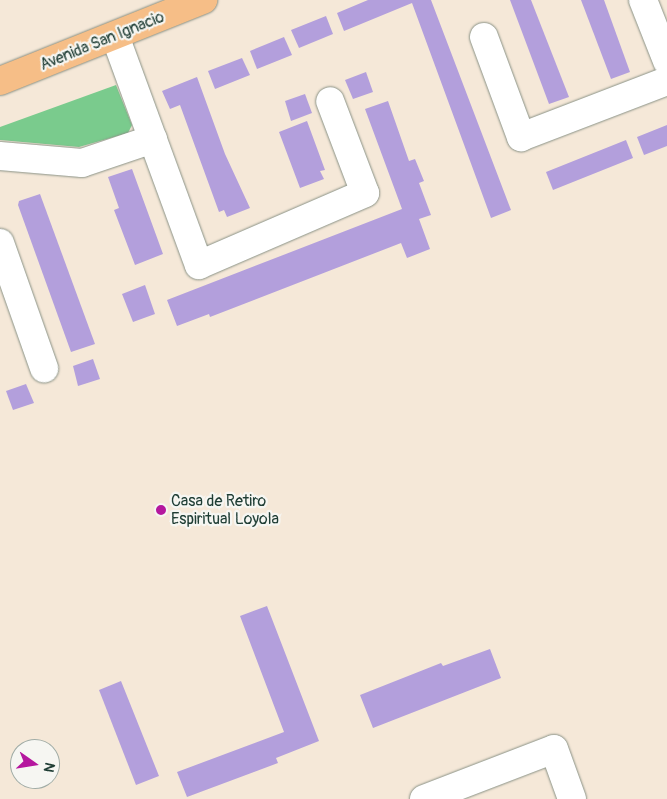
<!DOCTYPE html>
<style>
body{margin:0}
#map{position:relative;width:667px;height:799px;overflow:hidden;background:#f5e8d8;font-family:Pangolin,sans-serif}
div>[style]{position:absolute}
[style*='--x']{left:calc(var(--x)*1px);top:calc(var(--y)*1px);width:calc(var(--w)*1px);rotate:calc(var(--a)*1deg)}
.green>*{inset:0;background:#7acb8d}
.building>*{inset:0;background:#b39fdc}
.roads{filter:drop-shadow(0 0 1px #8a9286) drop-shadow(0 0 1px #8a9286)}
.minor>*{height:28px;margin:-14px;padding:0 14px;transform-origin:14px;border-radius:14px;background:#fff}
.major>*{height:28px;margin:-14px;padding:0 14px;transform-origin:14px;border-radius:14px;background:#f6be87}
.dots>*{width:14px;height:14px;translate:-50% -50%;box-sizing:border-box;border:2px solid #f6f6f2;border-radius:50%}
span{translate:-50% -50%;white-space:nowrap;text-align:center;line-height:1.15;-webkit-text-stroke:4.5px #f6f6f2;paint-order:stroke}
.street-label{font-size:16px;color:#1f3d34}
.poi-label{font-size:16px;color:#1f3d34}
.left{translate:0 -50%;text-align:left}
.north{position:absolute;left:10px;top:739px;width:50px;height:50px;box-sizing:border-box;background:#f6f6f2;border:1px solid #a0aca6;border-radius:50%;rotate:103deg;font-size:14px;font-weight:700;line-height:20px;text-align:center;color:#1f3d34}
.north::after{content:'';display:block;margin:auto;width:18px;height:22px;background:#b5179e;clip-path:polygon(50% 0,100% 100%,50% 72%,0 100%)}
</style>
<div id="map">
<div class="green">
<i style="clip-path:polygon(116px 85px,132px 125px,128px 133px,79px 147px,0 140px,0 127px)"></i>
</div>
<div class="building">
<i style="clip-path:polygon(368px 0,431px 0,511px 210px,491px 218px,412px 3px,344px 31px,337px 13px)"></i>
<i style="clip-path:polygon(510px 0,531px 0,569px 97px,549px 104px)"></i>
<i style="clip-path:polygon(581px 0,604px 0,630px 72px,611px 79px)"></i>
<i style="clip-path:polygon(326px 16px,333px 34px,299px 48px,291px 30px)"></i>
<i style="clip-path:polygon(284px 37px,292px 55px,257px 69px,250px 51px)"></i>
<i style="clip-path:polygon(242px 58px,250px 75px,215px 89px,208px 71px)"></i>
<i style="clip-path:polygon(366px 72px,373px 92px,353px 99px,345px 80px)"></i>
<i style="clip-path:polygon(197px 77px,225px 154px,250px 208px,227px 217px,224px 210px,219px 212px,180px 105px,170px 109px,162px 91px)"></i>
<i style="clip-path:polygon(305px 94px,312px 113px,291px 121px,285px 101px)"></i>
<i style="clip-path:polygon(388px 101px,409px 161px,415px 159px,424px 181px,419px 183px,431px 215px,419px 219px,430px 249px,407px 258px,401px 243px,210px 317px,209px 314px,177px 326px,167px 300px,402px 209px,365px 109px)"></i>
<i style="clip-path:polygon(307px 121px,325px 170px,320px 171px,324px 179px,300px 188px,279px 132px)"></i>
<i style="clip-path:polygon(667px 125px,667px 146px,644px 155px,637px 137px)"></i>
<i style="clip-path:polygon(626px 140px,633px 158px,553px 190px,546px 172px)"></i>
<i style="clip-path:polygon(132px 169px,163px 254px,135px 265px,114px 210px,119px 208px,108px 177px)"></i>
<i style="clip-path:polygon(40px 194px,95px 344px,71px 352px,18px 205px,19px 201px)"></i>
<i style="clip-path:polygon(145px 285px,155px 314px,133px 322px,122px 294px)"></i>
<i style="clip-path:polygon(93px 359px,100px 379px,78px 386px,73px 366px)"></i>
<i style="clip-path:polygon(26px 384px,34px 403px,13px 410px,6px 391px)"></i>
<i style="clip-path:polygon(267px 606px,319px 741px,276px 758px,278px 763px,187px 797px,177px 772px,284px 732px,240px 616px)"></i>
<i style="clip-path:polygon(490px 649px,501px 678px,373px 728px,360px 695px,441px 663px,443px 666px)"></i>
<i style="clip-path:polygon(121px 681px,159px 776px,136px 785px,99px 690px)"></i>
</div>
<div class="roads">
<div class="minor">
<i style="--x:643;--y:0;--w:66;--a:68.5"></i>
<i style="--x:115;--y:36;--w:244;--a:69.9"></i>
<i style="--x:199;--y:265;--w:181;--a:-23.4"></i>
<i style="--x:365;--y:193;--w:98;--a:-110.8"></i>
<i style="--x:484;--y:37;--w:107;--a:69.7"></i>
<i style="--x:521;--y:137;--w:156;--a:-21"></i>
<i style="--x:0;--y:156;--w:82;--a:4.9"></i>
<i style="--x:82;--y:163;--w:75;--a:-18.7"></i>
<i style="--x:0;--y:243;--w:133;--a:70.6"></i>
<i style="--x:424;--y:799;--w:139;--a:-21"></i>
<i style="--x:554;--y:749;--w:53;--a:70.2"></i>
</div>
<div class="major">
<i style="--x:0;--y:81;--w:219;--a:-21.8"></i>
</div>
</div>
<div class="dots">
<i style="left:161px;top:510px;background:#b5179e"></i>
</div>
<div class="street-label">
<span style="left:102px;top:41px;rotate:-22deg">Avenida San Ignacio</span>
</div>
<div class="poi-label">
<span class="left" style="left:171px;top:510px">Casa de Retiro<br>Espiritual Loyola</span>
</div>
<div class="north">N</div>
</div>
